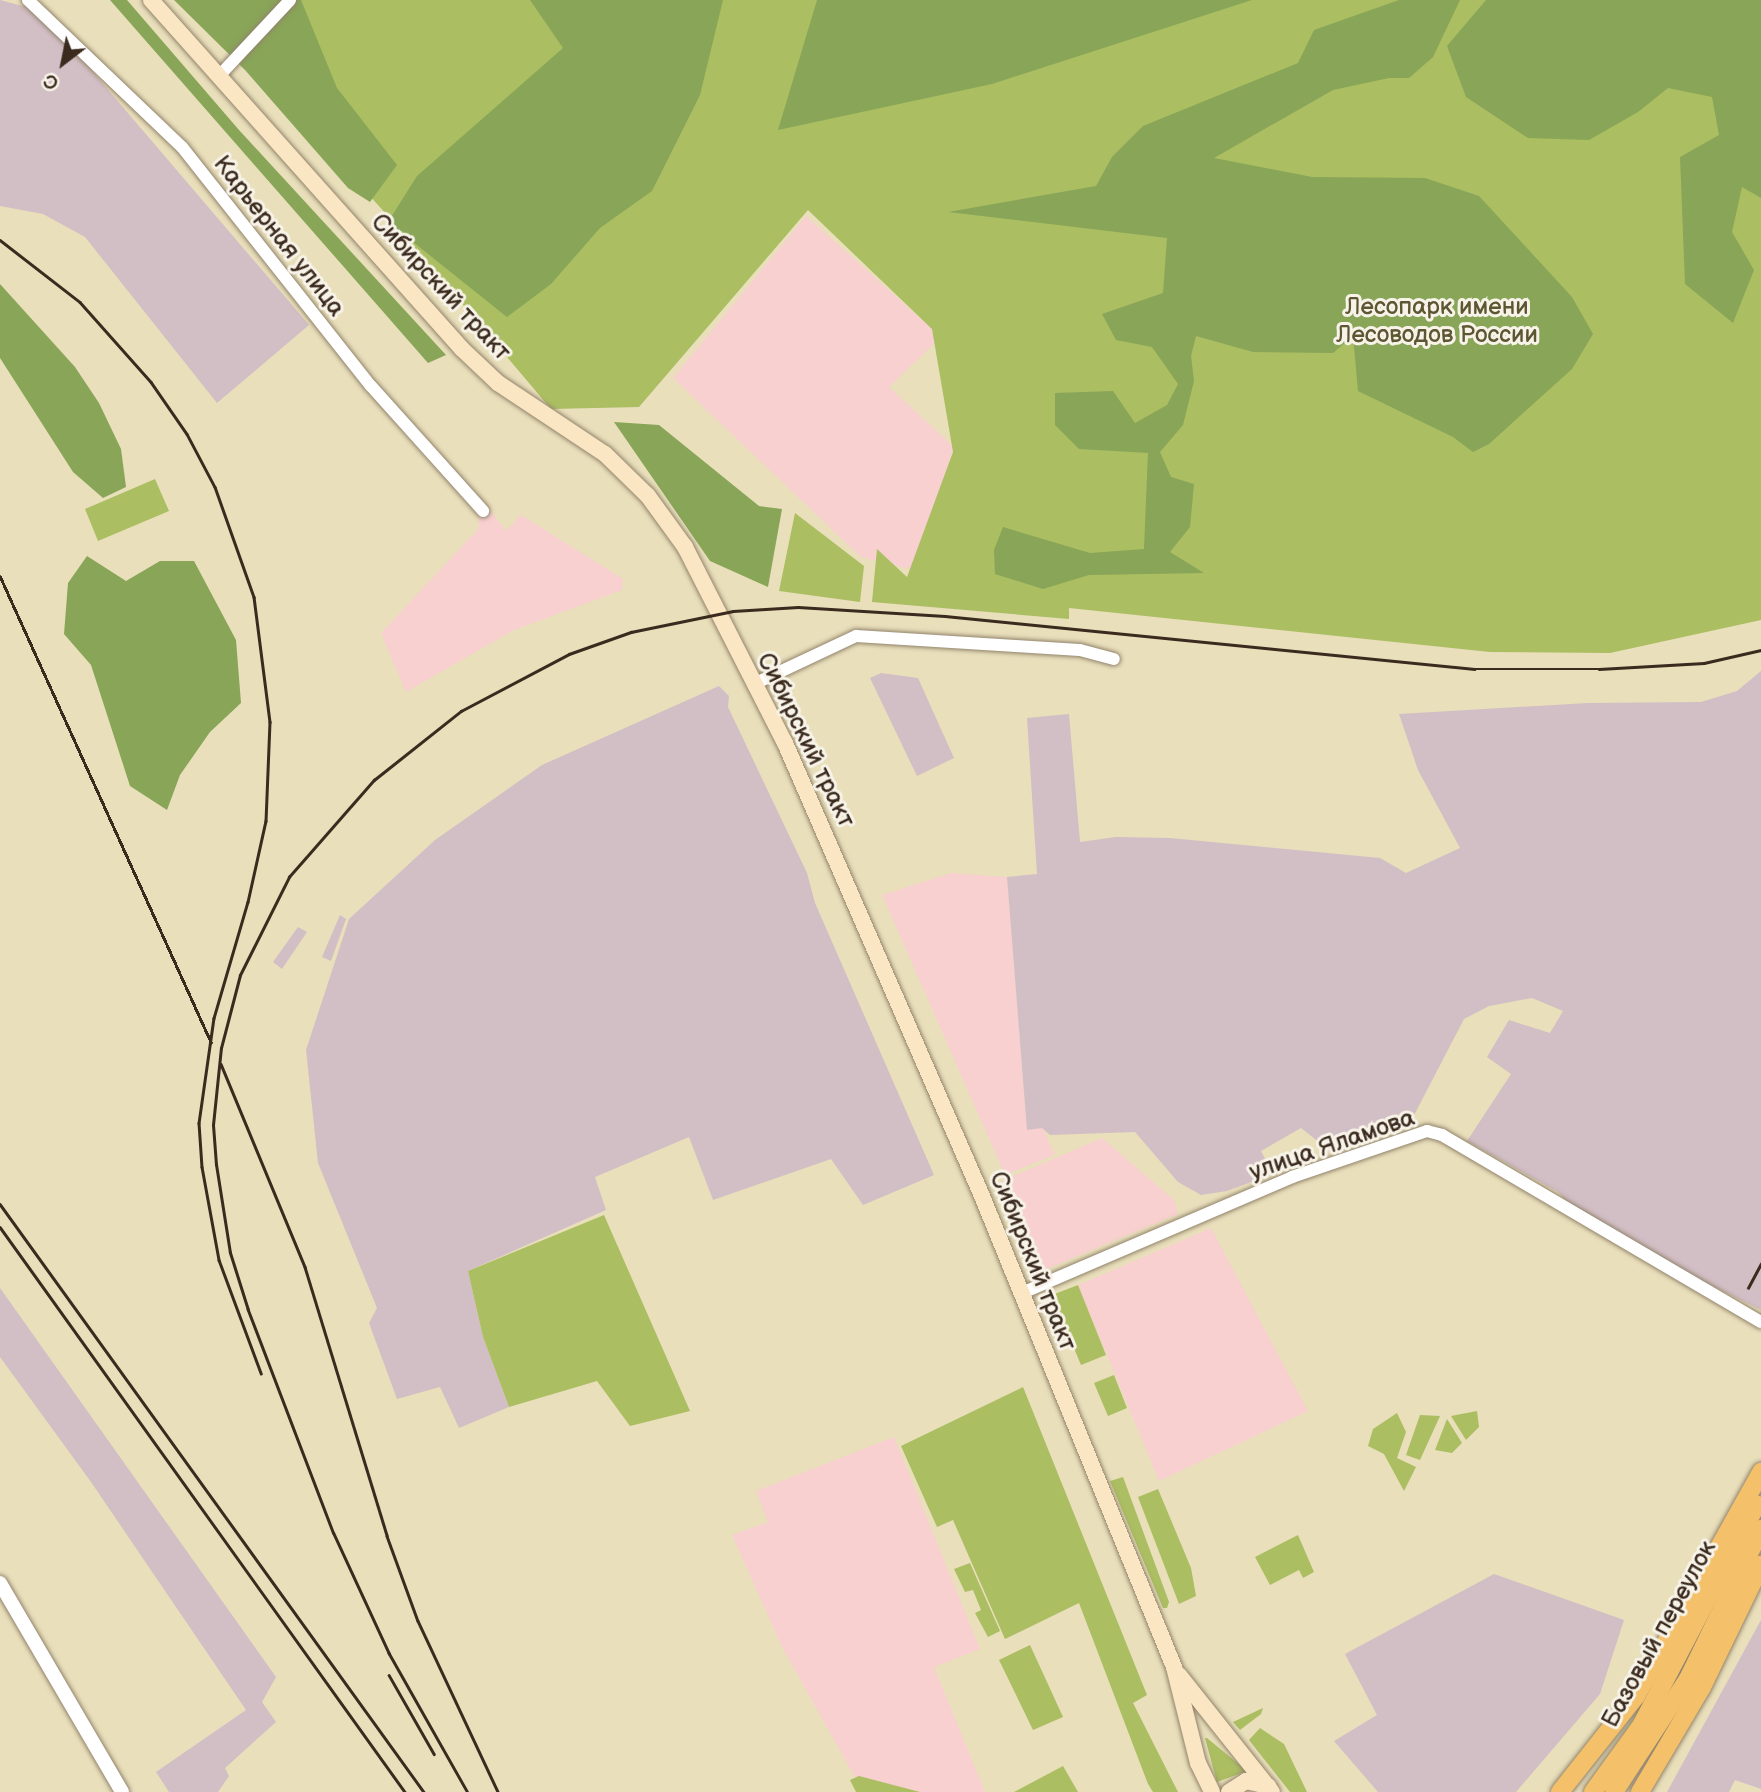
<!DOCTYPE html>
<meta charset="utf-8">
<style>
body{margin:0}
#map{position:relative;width:1761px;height:1792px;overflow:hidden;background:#e9dfbb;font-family:"Balsamiq Sans",sans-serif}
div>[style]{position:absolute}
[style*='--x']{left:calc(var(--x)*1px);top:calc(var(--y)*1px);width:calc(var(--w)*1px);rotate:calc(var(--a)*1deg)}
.built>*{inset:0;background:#f7d0cf}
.industrial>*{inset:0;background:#d2bec5}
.green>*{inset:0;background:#abbe62}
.forest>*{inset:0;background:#88a558}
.roads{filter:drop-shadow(0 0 2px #92846c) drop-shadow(0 0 2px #92846c)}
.minor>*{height:12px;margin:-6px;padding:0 6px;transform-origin:6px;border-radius:6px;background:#fff}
.tertiary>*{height:14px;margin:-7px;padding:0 7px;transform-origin:7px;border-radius:7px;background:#fff}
.secondary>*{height:16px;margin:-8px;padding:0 8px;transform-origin:8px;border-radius:8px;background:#fbe6c3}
.primary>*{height:18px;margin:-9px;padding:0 9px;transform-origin:9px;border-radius:9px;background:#f4c16a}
.rail>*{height:2.5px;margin:-1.25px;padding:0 1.25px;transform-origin:1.25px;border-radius:1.25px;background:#3b2a1e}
span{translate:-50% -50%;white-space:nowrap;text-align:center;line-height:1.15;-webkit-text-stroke:6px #f7f3e8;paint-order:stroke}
.street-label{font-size:24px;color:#3b2a1e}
.park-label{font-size:24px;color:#5d5632}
.north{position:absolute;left:28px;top:28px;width:70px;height:70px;-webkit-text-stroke:5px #f7f3e8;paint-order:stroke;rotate:212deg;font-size:19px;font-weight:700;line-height:28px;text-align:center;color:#3b2a1e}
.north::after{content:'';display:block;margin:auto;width:24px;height:32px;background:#3b2a1e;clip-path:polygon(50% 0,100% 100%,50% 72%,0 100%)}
</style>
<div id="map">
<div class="built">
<i style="clip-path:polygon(806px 216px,941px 337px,889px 387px,954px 447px,913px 570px,861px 557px,673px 378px)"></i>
<i style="clip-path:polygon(488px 507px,506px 531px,521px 515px,623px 579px,622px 590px,514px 630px,406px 692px,381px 633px,479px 528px,478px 513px)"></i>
<i style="clip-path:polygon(951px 873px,1007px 877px,1027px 1129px,1043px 1128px,1055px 1155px,1005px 1175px,882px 895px)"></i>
<i style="clip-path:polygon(1102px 1138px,1174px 1200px,1178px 1214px,1042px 1271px,1002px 1181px)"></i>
<i style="clip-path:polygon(1211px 1228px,1308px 1411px,1159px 1481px,1078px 1285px)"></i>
<i style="clip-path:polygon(894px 1437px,980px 1649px,934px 1667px,985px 1792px,863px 1792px,782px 1647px,732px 1535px,768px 1522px,756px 1491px)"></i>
</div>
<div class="industrial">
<i style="clip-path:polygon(0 0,30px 8px,57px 30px,309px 325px,217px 403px,85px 237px,43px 214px,0 206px)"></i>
<i style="clip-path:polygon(1761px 671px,1761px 1310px,1676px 1268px,1568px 1203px,1558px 1192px,1467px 1141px,1511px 1074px,1487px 1057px,1509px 1020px,1550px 1033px,1563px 1011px,1532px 998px,1489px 1006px,1464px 1019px,1411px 1121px,1334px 1154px,1301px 1128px,1261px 1151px,1273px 1174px,1227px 1191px,1201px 1195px,1178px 1182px,1135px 1132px,1050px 1135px,1042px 1128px,1027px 1130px,1007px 877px,1037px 874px,1027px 718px,1069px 714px,1080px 842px,1116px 837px,1170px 838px,1380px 858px,1406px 873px,1460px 848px,1418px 770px,1399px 714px,1588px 703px,1701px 702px,1737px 691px)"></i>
<i style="clip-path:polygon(881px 673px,918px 678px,954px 758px,917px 776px,870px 678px)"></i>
<i style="clip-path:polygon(719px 686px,729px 696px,728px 707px,807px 873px,815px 903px,934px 1175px,863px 1205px,831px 1159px,713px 1200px,689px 1137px,595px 1177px,606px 1210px,468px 1271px,483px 1337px,509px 1407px,459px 1428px,440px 1387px,397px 1399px,369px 1323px,377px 1308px,318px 1163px,306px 1050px,349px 919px,435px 840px,542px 765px)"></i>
<i style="clip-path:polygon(340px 915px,346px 919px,331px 961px,322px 957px)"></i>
<i style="clip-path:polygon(298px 927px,307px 932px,282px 969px,273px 962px)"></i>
<i style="clip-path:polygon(0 1288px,276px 1677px,262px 1702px,276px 1722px,225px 1768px,229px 1776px,218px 1792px,169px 1792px,156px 1772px,246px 1710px,91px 1482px,0 1357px)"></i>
<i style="clip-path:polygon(1494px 1574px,1624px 1620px,1600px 1694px,1516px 1792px,1378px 1792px,1334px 1741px,1377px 1715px,1345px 1654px)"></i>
<i style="clip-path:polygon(1761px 1620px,1761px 1789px,1735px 1780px,1729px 1792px,1667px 1792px)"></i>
</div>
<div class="green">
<i style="clip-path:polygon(193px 0,1761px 0,1761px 620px,1610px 653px,1490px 652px,1069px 608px,1069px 619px,872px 602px,877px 549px,907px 577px,953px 452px,932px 329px,808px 210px,639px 407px,551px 409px,387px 215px)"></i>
<i style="clip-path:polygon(155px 479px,169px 511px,98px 541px,85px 509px)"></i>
<i style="clip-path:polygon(795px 513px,864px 566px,860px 602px,779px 591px)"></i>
<i style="clip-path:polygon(604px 1215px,690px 1411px,630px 1426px,597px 1381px,509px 1407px,483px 1337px,468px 1271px)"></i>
<i style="clip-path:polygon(1078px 1285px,1106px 1355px,1081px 1365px,1052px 1295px)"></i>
<i style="clip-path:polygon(1114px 1375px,1127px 1408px,1108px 1416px,1094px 1383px)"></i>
<i style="clip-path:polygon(1023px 1387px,1147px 1695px,1133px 1703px,1178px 1792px,1153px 1792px,1148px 1784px,1079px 1603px,1005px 1639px,953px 1520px,937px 1527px,901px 1446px)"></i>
<i style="clip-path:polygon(1477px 1411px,1479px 1427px,1466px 1440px,1451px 1416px)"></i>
<i style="clip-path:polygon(1397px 1413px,1406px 1432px,1397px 1458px,1416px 1467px,1404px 1491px,1384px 1454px,1368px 1446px,1373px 1429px)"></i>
<i style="clip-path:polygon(1420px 1415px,1440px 1416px,1420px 1460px,1406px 1455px)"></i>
<i style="clip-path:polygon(1447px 1419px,1462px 1443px,1452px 1453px,1435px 1450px)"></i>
<i style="clip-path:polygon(1123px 1477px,1169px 1602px,1167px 1608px,1163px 1608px,1110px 1481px)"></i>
<i style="clip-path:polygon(1158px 1489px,1191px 1568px,1196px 1596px,1179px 1604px,1138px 1497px)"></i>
<i style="clip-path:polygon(1298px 1535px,1314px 1572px,1303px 1578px,1299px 1570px,1270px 1585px,1255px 1557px)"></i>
<i style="clip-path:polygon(970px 1563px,1000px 1631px,988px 1637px,975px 1613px,981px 1610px,973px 1590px,965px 1592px,954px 1569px)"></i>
<i style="clip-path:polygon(1030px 1645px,1063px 1717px,1033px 1730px,999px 1660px)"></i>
<i style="clip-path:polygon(1263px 1708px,1261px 1714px,1240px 1730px,1233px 1722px)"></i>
<i style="clip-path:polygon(1260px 1728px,1284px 1744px,1307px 1792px,1290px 1792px,1249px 1740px)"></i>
<i style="clip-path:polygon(1205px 1738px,1207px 1738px,1247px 1771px,1217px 1782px)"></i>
<i style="clip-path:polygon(1063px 1766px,1078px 1792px,1014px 1792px)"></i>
<i style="clip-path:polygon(859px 1776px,920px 1792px,856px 1792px,850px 1780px)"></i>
</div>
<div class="forest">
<i style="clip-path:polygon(110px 0,127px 0,239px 130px,446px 355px,428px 363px)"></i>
<i style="clip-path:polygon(174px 0,301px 0,337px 88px,397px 165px,370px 202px,348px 188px,245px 70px)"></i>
<i style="clip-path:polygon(530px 0,723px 0,700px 95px,652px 191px,600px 228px,551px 284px,507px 317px,388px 222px,417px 176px,563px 48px)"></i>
<i style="clip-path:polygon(817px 0,1252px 0,992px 84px,778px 130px)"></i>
<i style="clip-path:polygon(1399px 0,1460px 0,1433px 57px,1409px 78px,1389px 78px,1333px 90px,1214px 158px,1312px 177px,1425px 178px,1479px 196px,1572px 297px,1593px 334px,1572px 369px,1489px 444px,1473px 452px,1453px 437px,1358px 391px,1353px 336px,1333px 353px,1253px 352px,1196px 336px,1191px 356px,1194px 381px,1183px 425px,1160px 452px,1171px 477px,1194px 484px,1190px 527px,1170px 552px,1204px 573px,1089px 575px,1043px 589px,995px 574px,994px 550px,1003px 527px,1090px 553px,1144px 549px,1148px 453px,1079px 449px,1055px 425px,1055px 393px,1113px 391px,1135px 423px,1167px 405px,1178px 384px,1152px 347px,1116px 340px,1102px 314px,1163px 293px,1167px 238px,948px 212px,1096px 186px,1112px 157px,1143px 126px,1298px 63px,1314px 30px)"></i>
<i style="clip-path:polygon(1486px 0,1761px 0,1761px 198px,1742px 187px,1732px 232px,1754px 270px,1733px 323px,1685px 284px,1680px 157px,1719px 135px,1712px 97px,1668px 88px,1638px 112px,1589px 140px,1528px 138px,1466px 97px,1447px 46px)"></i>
<i style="clip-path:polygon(0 284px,75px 367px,99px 403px,121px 449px,126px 487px,103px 498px,73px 472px,0 358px)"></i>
<i style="clip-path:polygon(614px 422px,659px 425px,759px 506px,782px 509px,768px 587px,710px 561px)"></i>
<i style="clip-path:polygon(87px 556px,126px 581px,160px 561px,194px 561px,236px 640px,241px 703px,210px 732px,180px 775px,167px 810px,130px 786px,91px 665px,64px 634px,68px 583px)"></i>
</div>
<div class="roads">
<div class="minor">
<i style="--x:28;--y:0;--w:213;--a:43.7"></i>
<i style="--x:182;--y:147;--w:305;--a:51.7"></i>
<i style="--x:371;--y:386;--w:168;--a:48.1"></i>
<i style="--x:219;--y:76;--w:104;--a:-46.9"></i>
<i style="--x:754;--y:684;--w:113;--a:-25.2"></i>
<i style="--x:856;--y:636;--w:224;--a:3.6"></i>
<i style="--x:1080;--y:650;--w:35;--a:15"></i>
<i style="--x:1022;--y:1293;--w:294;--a:-23.2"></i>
<i style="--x:1292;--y:1177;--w:143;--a:-18.8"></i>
<i style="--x:1427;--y:1131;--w:16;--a:15"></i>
<i style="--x:1442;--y:1135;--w:370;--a:30.4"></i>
</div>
<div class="tertiary">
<i style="--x:0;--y:1583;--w:242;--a:59.7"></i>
</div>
<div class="secondary">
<i style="--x:151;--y:0;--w:467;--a:48.3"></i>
<i style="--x:462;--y:349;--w:50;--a:43.4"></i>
<i style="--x:498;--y:383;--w:128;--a:33.6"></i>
<i style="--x:605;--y:454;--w:60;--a:44.3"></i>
<i style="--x:648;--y:496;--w:63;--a:54"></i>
<i style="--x:685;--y:547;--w:220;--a:63"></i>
<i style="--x:785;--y:743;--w:499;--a:66.5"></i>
<i style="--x:984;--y:1201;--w:503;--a:67.82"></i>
<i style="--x:1174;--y:1667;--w:99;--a:76"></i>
<i style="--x:1198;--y:1763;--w:32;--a:64"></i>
<i style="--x:1179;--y:1675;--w:149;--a:51.5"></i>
<i style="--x:1229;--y:1792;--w:20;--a:-33"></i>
<i style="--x:1246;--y:1781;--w:23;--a:13"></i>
</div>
<div class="primary">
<i style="--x:1560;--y:1792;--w:122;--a:-51.6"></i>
<i style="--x:1636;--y:1696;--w:257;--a:-60.8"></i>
<i style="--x:1593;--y:1792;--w:82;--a:-54"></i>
<i style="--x:1641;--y:1726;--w:250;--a:-62.4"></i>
<i style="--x:1614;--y:1792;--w:135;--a:-56.8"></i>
<i style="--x:1688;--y:1679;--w:167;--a:-64"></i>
<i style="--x:1640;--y:1792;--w:122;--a:-59.4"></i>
<i style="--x:1702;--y:1687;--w:136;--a:-64.2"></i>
</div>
</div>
<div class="rail">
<i style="--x:0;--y:240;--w:101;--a:37.8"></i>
<i style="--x:80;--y:302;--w:107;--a:48.4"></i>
<i style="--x:151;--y:382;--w:63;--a:55.3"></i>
<i style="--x:187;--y:434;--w:60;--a:62.2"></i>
<i style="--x:215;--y:487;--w:117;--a:70.5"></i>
<i style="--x:254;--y:597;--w:126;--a:82.7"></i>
<i style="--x:270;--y:722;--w:99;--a:92.3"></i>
<i style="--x:266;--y:821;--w:83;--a:102.5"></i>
<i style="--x:248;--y:902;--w:121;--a:106.3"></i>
<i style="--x:214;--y:1018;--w:106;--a:98.1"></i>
<i style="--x:199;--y:1123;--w:44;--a:86.1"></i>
<i style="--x:202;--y:1167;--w:95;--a:79.6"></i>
<i style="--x:219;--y:1260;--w:121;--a:69.6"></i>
<i style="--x:0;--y:576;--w:512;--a:65.64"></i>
<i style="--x:221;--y:1064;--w:220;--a:67.5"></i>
<i style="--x:305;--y:1267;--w:281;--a:73"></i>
<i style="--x:387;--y:1536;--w:90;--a:70"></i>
<i style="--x:418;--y:1621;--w:189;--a:64.9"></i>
<i style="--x:0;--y:1204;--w:725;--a:54.21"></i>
<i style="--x:0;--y:1227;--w:695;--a:54.37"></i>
<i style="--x:1748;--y:1288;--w:27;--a:-62"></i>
<i style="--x:389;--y:1675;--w:91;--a:60.3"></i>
<i style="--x:467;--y:1792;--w:159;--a:-119.5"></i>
<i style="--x:389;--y:1654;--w:133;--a:-114.8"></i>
<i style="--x:333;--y:1533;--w:239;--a:-110.9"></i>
<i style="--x:248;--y:1310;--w:60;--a:-107.5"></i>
<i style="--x:230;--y:1253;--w:89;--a:-99"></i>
<i style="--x:216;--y:1165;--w:40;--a:-94.3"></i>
<i style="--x:213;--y:1125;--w:77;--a:-84.1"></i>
<i style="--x:221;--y:1048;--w:75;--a:-75.4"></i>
<i style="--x:240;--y:975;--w:110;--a:-63.4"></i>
<i style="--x:289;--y:877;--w:129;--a:-48.8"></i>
<i style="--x:374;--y:780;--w:111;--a:-38.4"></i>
<i style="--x:461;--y:711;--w:122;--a:-27.8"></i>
<i style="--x:569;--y:654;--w:66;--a:-19.5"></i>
<i style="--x:631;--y:632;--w:104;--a:-11.6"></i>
<i style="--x:733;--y:611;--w:65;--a:-3.5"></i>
<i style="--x:798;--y:607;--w:147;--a:3.5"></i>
<i style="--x:945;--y:616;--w:532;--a:5.72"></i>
<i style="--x:1474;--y:669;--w:125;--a:0"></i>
<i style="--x:1599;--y:669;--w:105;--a:-3.3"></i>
<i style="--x:1704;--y:663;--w:58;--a:-12.8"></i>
</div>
<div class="street-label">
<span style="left:279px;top:236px;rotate:52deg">Карьерная улица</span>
<span style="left:441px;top:287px;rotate:47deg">Сибирский тракт</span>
<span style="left:806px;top:740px;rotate:64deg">Сибирский тракт</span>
<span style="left:1332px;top:1145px;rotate:-19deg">улица Яламова</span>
<span style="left:1033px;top:1261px;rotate:68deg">Сибирский тракт</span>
<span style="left:1659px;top:1634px;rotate:-61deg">Базовый переулок</span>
</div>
<div class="park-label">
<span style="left:1437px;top:321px">Лесопарк имени<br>Лесоводов России</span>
</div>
<div class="north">С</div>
</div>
